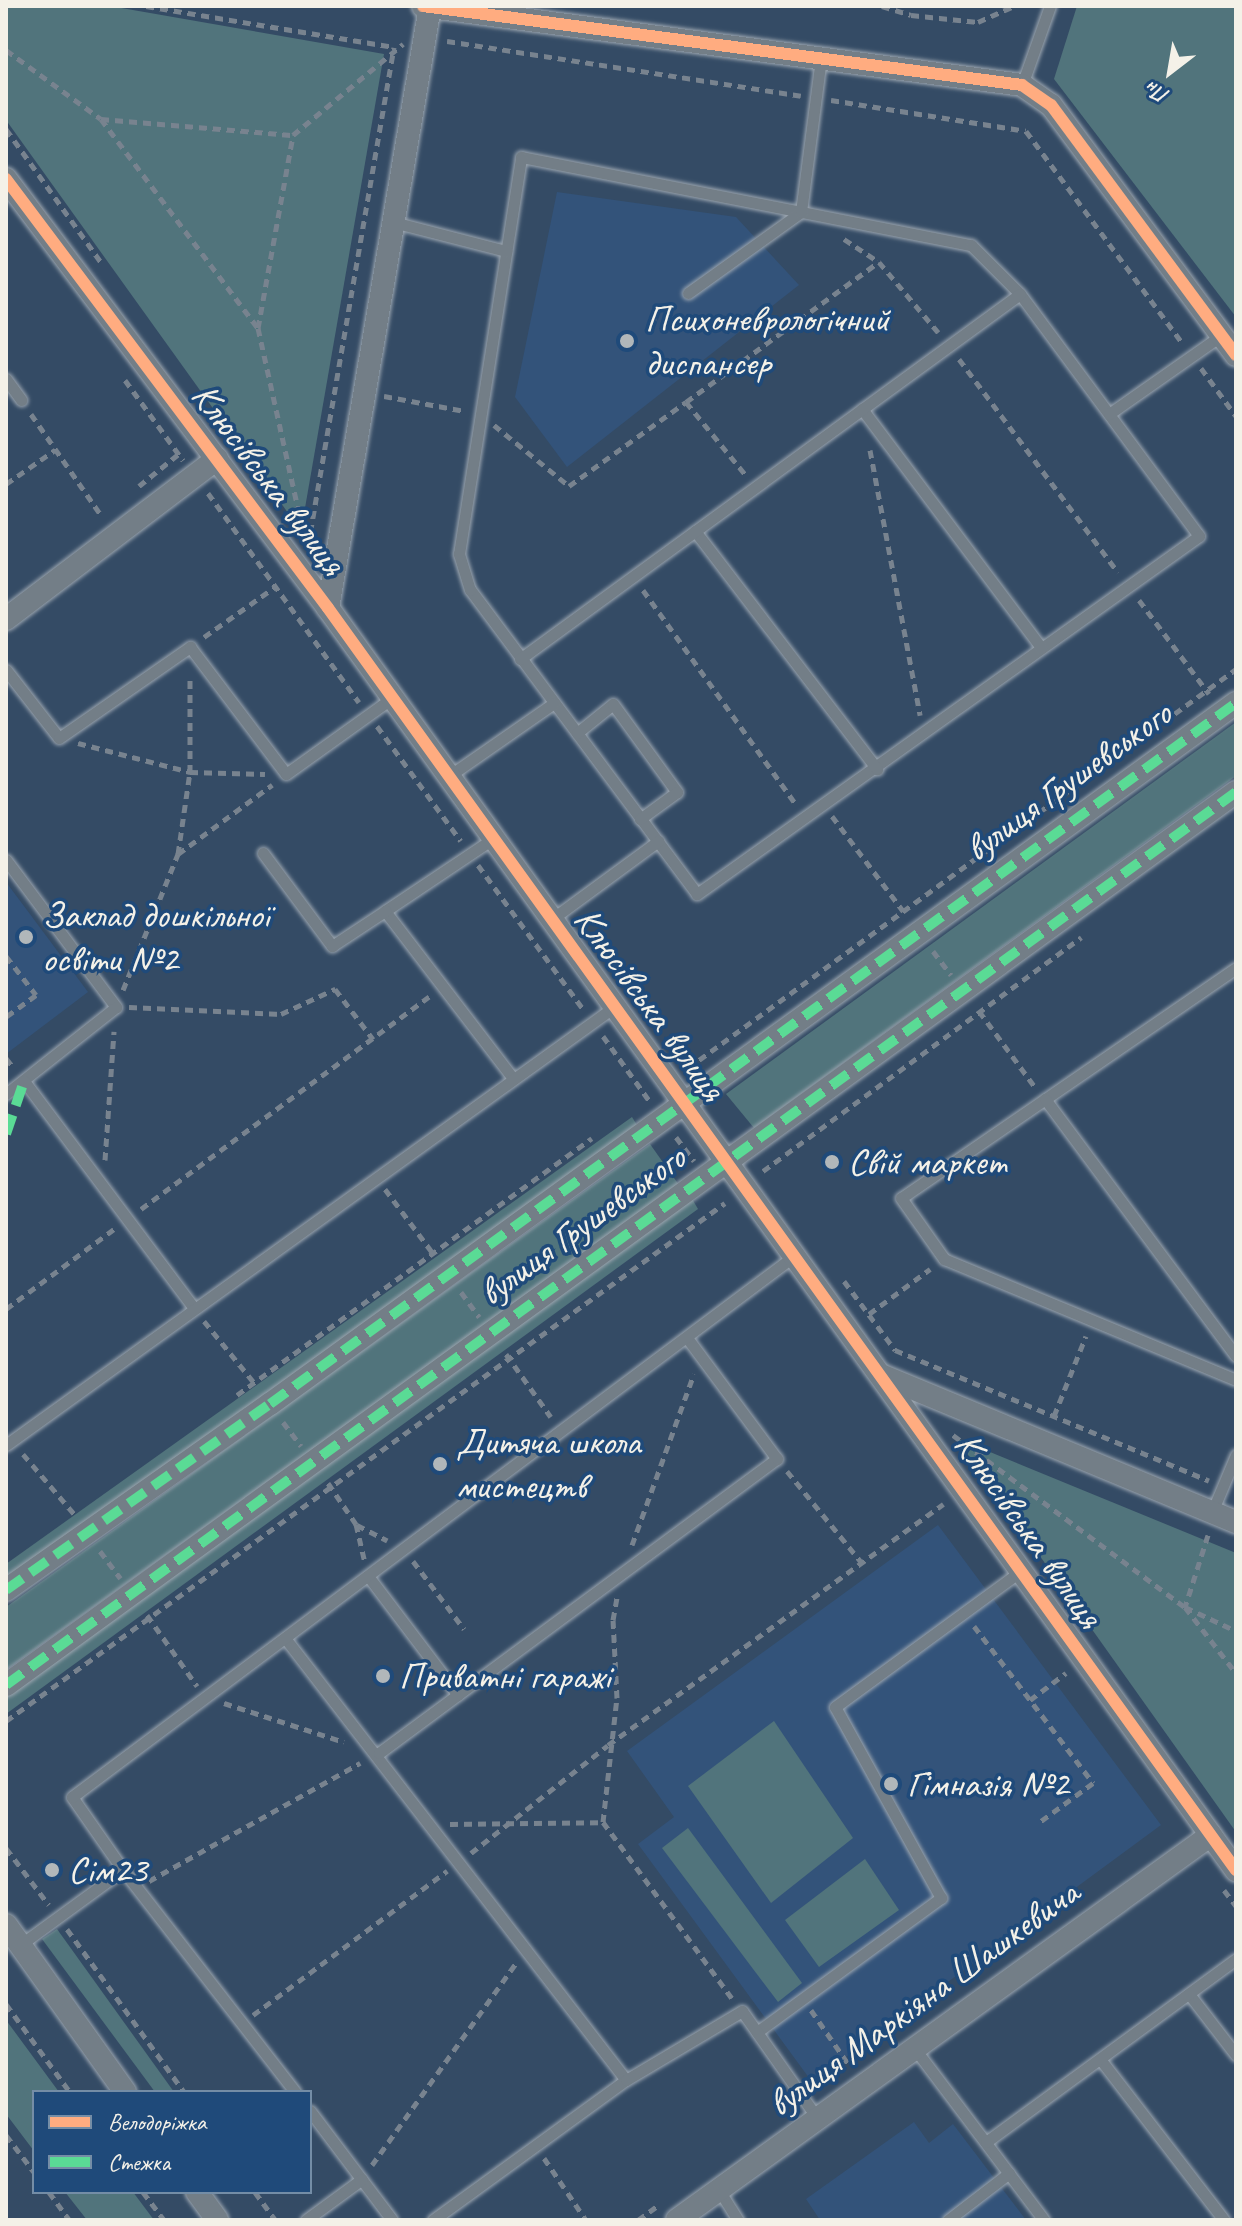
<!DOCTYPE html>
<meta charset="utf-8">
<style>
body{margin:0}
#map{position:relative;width:1242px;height:2226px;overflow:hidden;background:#344b65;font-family:Caveat,sans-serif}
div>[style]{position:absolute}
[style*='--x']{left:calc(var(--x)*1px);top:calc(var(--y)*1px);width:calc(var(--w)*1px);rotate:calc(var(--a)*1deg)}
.built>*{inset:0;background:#33537a}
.green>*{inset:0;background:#51747c}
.path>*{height:5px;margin-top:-2.5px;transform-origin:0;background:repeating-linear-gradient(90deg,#78838f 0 8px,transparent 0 14px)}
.roads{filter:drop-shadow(0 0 2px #9ba5af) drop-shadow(0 0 2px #9ba5af)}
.lane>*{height:11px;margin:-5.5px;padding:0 5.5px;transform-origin:5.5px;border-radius:5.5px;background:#737e87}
.street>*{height:22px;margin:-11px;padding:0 11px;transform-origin:11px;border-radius:11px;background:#737e87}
.quiet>*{height:10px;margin-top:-5px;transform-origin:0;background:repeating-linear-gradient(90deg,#5adb95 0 20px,transparent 0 30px)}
.cycleway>*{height:12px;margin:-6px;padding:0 6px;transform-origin:6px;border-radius:6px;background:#ffac80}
.dots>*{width:22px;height:22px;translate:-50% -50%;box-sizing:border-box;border:4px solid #1f4a7a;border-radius:50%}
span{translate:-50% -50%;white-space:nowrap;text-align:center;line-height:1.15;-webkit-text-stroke:7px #1f4a7a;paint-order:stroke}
.poi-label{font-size:38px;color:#f4f1e8}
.left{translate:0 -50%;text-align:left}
.street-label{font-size:38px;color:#f4f1e8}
.frame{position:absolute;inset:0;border:8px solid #f4f1e8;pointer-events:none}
.legend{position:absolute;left:32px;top:2090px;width:280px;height:104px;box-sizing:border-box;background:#1f4a7a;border:2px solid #748da6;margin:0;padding:10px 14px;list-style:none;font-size:24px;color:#f4f1e8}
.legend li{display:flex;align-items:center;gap:16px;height:40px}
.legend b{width:40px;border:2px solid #748da6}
.north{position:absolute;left:1130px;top:32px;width:80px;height:80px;-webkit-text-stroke:6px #1f4a7a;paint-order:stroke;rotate:211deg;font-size:22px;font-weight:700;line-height:32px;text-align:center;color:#f4f1e8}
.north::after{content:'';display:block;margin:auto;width:28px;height:36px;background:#f4f1e8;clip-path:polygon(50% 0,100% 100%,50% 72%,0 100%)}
</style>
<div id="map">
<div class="built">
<i style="clip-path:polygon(557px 192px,736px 217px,799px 285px,567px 467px,515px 397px)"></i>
<i style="clip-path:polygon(6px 882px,88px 992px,6px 1054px)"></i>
<i style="clip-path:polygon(938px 1525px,1161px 1825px,812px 2082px,638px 1844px,674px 1817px,627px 1751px)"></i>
<i style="clip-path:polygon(914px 2122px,929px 2143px,953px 2124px,1026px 2220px,820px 2220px,806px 2199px)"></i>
</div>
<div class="green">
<i style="clip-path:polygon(6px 6px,110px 6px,384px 54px,301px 531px,6px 120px)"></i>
<i style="clip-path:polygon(1077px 6px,1236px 6px,1236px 317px,1054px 79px)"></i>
<i style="clip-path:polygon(1236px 722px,1236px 776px,754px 1128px,726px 1094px)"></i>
<i style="clip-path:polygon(632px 1117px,640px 1130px,6px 1581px,6px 1564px)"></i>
<i style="clip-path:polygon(650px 1144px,679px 1185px,6px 1670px,6px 1607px)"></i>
<i style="clip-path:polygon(691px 1197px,698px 1209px,6px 1714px,6px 1693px)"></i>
<i style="clip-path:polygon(956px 1438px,1236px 1553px,1236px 1832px)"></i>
<i style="clip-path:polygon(774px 1721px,853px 1838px,771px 1903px,688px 1786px)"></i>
<i style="clip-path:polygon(688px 1828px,802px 1983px,778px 2002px,662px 1848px)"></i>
<i style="clip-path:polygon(865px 1859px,899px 1910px,819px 1967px,785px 1920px)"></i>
<i style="clip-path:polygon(57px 1929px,174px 2092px,155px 2092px,42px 1939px)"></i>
<i style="clip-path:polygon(6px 2020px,59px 2092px,34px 2092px,34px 2151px,6px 2114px)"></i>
<i style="clip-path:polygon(65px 2192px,133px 2192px,154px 2220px,87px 2220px)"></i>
</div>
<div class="path">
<i style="--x:146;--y:6;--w:250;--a:9.4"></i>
<i style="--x:882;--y:6;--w:30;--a:17"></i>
<i style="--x:911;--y:15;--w:67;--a:6"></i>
<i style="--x:978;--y:22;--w:39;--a:-24"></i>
<i style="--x:447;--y:41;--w:358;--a:8.8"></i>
<i style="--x:6;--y:50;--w:117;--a:36"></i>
<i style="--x:101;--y:119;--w:261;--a:53.1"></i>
<i style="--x:258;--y:328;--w:212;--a:77.5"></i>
<i style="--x:831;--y:100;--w:197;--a:9"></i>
<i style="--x:1026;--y:131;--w:265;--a:53.6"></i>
<i style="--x:101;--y:119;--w:193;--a:4.8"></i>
<i style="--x:6;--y:129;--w:167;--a:54.5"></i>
<i style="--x:844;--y:239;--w:42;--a:33.3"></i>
<i style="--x:879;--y:262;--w:92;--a:49.9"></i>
<i style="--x:258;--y:328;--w:196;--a:-79.7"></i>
<i style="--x:293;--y:135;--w:143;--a:-39.6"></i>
<i style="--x:959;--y:359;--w:266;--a:53.3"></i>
<i style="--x:1201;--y:368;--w:59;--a:53.9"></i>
<i style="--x:125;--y:380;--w:99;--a:54.1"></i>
<i style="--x:384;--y:396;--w:82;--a:10.5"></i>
<i style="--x:686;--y:402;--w:238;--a:-36"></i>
<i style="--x:31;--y:414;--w:123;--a:55.3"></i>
<i style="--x:494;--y:425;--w:97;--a:39.1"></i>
<i style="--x:569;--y:486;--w:144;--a:-35.7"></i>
<i style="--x:686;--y:402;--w:93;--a:50.7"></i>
<i style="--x:870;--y:450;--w:270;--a:79.3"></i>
<i style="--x:6;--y:484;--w:60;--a:-34.8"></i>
<i style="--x:139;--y:486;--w:54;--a:-39"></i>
<i style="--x:208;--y:493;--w:258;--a:54.2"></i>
<i style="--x:308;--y:546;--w:506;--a:-80.22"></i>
<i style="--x:643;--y:590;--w:262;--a:54.5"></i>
<i style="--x:1139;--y:600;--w:117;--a:53.3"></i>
<i style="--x:204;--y:637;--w:87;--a:-35.2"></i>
<i style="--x:377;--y:726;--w:142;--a:53.9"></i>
<i style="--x:78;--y:743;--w:116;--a:14.5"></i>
<i style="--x:190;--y:772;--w:75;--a:1.5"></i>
<i style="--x:832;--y:816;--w:119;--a:53.2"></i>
<i style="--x:178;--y:854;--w:117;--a:-36.3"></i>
<i style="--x:478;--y:865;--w:178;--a:53.9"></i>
<i style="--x:933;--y:951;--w:30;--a:53"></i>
<i style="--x:6;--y:956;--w:49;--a:52.4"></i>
<i style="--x:36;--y:995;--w:37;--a:144"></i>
<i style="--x:123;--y:990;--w:147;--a:-68"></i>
<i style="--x:178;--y:854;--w:83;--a:-81.7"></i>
<i style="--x:190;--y:772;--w:96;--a:-90"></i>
<i style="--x:129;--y:1007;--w:152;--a:2.6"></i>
<i style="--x:281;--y:1014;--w:60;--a:-24.8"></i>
<i style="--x:335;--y:989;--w:63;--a:52.8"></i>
<i style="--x:979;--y:1011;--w:94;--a:53.6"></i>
<i style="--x:603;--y:1036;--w:82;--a:54.4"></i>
<i style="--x:6;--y:1058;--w:11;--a:52"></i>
<i style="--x:688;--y:1068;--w:678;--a:-36.06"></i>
<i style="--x:676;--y:1137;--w:30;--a:53"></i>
<i style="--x:105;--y:1160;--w:129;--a:-86"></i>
<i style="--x:763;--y:1171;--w:395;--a:-36.3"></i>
<i style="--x:385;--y:1189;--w:79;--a:53.3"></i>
<i style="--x:141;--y:1209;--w:358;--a:-36.4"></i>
<i style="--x:844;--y:1281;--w:86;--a:53.5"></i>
<i style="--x:895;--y:1350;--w:340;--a:22.6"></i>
<i style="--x:461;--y:1292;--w:31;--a:54"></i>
<i style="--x:6;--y:1309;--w:134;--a:-36.5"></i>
<i style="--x:869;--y:1314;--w:76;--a:-36.4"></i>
<i style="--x:204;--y:1321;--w:82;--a:50.9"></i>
<i style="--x:506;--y:1354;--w:77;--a:54.5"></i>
<i style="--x:237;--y:1395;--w:438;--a:-35.9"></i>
<i style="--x:1054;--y:1416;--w:86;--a:-68.2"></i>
<i style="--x:283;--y:1422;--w:30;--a:53"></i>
<i style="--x:953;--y:1435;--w:289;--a:36.6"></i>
<i style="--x:1185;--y:1607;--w:83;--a:52.3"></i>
<i style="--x:23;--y:1454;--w:82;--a:49.5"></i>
<i style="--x:787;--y:1471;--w:119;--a:50.8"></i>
<i style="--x:328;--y:1483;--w:50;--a:55.7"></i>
<i style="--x:356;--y:1524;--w:37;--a:77"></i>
<i style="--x:357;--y:1525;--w:34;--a:27"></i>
<i style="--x:1208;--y:1535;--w:76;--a:107.7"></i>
<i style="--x:1185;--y:1607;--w:56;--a:25.2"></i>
<i style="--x:632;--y:1545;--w:182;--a:-70.1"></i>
<i style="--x:100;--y:1551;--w:34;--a:53"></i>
<i style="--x:413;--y:1561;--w:85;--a:53.1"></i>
<i style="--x:147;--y:1615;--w:87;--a:54.8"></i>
<i style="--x:974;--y:1626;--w:197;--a:52.8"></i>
<i style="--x:1093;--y:1783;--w:69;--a:143.8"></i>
<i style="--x:1030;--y:1700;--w:45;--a:-36.9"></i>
<i style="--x:224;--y:1703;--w:126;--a:18"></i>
<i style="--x:6;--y:1721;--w:886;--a:-35.77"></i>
<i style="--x:603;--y:1822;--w:125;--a:-83.6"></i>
<i style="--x:617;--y:1698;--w:78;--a:-92.9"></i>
<i style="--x:613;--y:1620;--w:23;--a:-80"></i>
<i style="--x:450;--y:1824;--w:153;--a:-0.7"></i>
<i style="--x:603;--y:1822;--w:218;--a:53.8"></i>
<i style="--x:6;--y:1848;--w:71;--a:53"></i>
<i style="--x:471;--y:1853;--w:174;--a:-38.2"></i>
<i style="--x:608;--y:1745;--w:413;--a:-35.7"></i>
<i style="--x:149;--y:1881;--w:242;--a:-29.2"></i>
<i style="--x:1224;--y:1890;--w:20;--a:53"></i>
<i style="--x:67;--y:1929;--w:201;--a:54.3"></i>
<i style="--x:6;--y:2004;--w:109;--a:54"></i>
<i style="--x:811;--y:2010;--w:67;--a:55.4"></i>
<i style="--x:253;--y:2015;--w:242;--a:-36.6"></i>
<i style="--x:6;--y:2135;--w:46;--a:52.9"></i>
<i style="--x:544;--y:2158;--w:75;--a:55.9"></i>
<i style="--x:372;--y:2165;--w:249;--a:-54.5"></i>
<i style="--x:49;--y:2192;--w:34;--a:54"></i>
<i style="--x:143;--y:2192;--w:35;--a:53"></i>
<i style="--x:255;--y:2192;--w:34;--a:54"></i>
<i style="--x:638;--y:2220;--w:27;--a:-36"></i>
</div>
<div class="roads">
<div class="lane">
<i style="--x:1022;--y:85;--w:84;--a:-70.5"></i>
<i style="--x:521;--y:157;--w:459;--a:11.1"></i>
<i style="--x:971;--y:245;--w:69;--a:45"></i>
<i style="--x:1020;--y:294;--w:301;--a:53.5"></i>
<i style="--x:1199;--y:536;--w:617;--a:144.51"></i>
<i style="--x:697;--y:894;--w:379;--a:-126.7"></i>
<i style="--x:470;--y:590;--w:38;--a:-107"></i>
<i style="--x:459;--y:554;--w:402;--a:-81.1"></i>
<i style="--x:393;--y:222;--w:117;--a:14.4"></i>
<i style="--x:688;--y:293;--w:139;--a:-35.6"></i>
<i style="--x:801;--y:212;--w:155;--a:-82.6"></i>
<i style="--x:6;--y:379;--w:26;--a:54"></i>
<i style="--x:862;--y:409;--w:298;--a:53.1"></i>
<i style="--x:1109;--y:414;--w:138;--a:-35"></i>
<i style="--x:695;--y:531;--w:300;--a:52.6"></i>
<i style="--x:520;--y:659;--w:619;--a:-36.13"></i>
<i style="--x:6;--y:670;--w:86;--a:52.1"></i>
<i style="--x:59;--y:738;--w:160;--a:-34.8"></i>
<i style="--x:190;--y:647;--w:159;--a:52.9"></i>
<i style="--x:286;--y:774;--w:130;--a:-35.6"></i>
<i style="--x:577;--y:733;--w:46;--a:-38.9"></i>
<i style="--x:613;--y:704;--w:109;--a:54"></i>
<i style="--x:677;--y:792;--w:46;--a:143.9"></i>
<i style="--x:449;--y:776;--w:128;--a:-34.8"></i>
<i style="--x:494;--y:838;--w:131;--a:146.2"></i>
<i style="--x:385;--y:911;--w:209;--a:52.6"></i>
<i style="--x:263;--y:853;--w:116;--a:53.4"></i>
<i style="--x:332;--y:946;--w:64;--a:-33.4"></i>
<i style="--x:6;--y:860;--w:184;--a:53.2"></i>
<i style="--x:116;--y:1007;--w:140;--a:141.7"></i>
<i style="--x:552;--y:919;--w:132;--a:-36.3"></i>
<i style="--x:1236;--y:968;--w:406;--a:145.5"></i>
<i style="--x:901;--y:1198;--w:75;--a:54.8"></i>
<i style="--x:944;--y:1259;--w:316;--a:22.5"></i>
<i style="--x:24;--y:1081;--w:282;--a:53.2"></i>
<i style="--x:1045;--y:1099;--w:320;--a:53.4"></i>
<i style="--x:6;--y:1445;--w:749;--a:-35.77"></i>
<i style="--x:1212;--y:1512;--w:62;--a:-67.2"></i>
<i style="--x:368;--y:1576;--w:149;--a:52.9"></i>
<i style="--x:285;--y:1638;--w:558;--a:52.35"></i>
<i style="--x:379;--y:1753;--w:495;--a:-36.5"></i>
<i style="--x:777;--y:1459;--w:151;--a:-126.6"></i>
<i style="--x:123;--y:1870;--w:281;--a:52.2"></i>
<i style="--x:20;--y:1945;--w:127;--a:-36.1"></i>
<i style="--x:123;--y:1870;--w:89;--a:-124.9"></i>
<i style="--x:72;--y:1797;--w:902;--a:-36.84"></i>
<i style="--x:1189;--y:1994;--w:77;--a:52.4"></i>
<i style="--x:757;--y:2032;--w:228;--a:-36.1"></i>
<i style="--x:941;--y:1898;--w:218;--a:-119"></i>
<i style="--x:835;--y:1707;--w:230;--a:-36.2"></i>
<i style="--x:915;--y:2049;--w:214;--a:53"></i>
<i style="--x:1100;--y:2059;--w:203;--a:52.4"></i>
<i style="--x:310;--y:2111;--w:136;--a:53"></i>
<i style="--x:986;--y:2142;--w:310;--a:-36.2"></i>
<i style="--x:719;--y:2190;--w:36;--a:58"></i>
<i style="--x:306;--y:2220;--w:69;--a:-36.2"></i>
<i style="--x:433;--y:2220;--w:238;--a:-36"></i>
<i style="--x:626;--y:2080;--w:135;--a:-30.7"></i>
<i style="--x:742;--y:2011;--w:132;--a:54.9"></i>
<i style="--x:948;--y:2220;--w:77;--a:-37.6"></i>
</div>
<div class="street">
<i style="--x:423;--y:6;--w:604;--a:7.51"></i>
<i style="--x:1022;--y:85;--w:35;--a:35"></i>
<i style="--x:1051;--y:105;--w:311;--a:53.5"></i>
<i style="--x:6;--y:179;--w:536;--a:53.11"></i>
<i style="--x:328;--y:608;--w:1555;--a:54.27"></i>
<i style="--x:328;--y:608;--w:610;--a:-80.37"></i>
<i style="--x:6;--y:619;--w:265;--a:-37.2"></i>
<i style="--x:883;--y:1376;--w:382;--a:22.5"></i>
<i style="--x:6;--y:1590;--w:323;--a:-35.2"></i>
<i style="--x:270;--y:1404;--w:1194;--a:-35.97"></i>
<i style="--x:6;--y:1685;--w:1520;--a:-35.98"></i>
<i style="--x:6;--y:1925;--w:205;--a:54.5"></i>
<i style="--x:197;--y:2192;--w:34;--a:54"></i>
<i style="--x:677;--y:2220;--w:658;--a:-35.79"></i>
</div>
</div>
<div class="quiet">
<i style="--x:6;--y:1134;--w:56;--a:-71.2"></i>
<i style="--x:6;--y:1590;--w:323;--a:-35.2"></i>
<i style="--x:270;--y:1404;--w:1194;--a:-35.97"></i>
<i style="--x:6;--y:1685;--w:1520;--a:-35.98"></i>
</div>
<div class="cycleway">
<i style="--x:423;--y:6;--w:604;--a:7.51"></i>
<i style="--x:1022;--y:85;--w:35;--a:35"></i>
<i style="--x:1051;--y:105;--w:311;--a:53.5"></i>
<i style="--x:6;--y:179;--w:536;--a:53.11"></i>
<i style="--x:328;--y:608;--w:1555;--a:54.27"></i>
</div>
<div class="dots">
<i style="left:627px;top:341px;background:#b1b7ba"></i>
<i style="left:26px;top:937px;background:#b1b7ba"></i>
<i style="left:832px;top:1162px;background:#b1b7ba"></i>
<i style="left:440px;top:1464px;background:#b1b7ba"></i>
<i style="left:383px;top:1676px;background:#b1b7ba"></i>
<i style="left:891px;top:1784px;background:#b1b7ba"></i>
<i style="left:52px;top:1870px;background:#b1b7ba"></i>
</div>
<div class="poi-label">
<span class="left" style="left:645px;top:341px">Психоневрологічний<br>диспансер</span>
<span class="left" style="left:42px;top:937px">Заклад дошкільної<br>освіти №2</span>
<span class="left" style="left:848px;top:1162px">Свiй маркет</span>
<span class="left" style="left:456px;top:1464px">Дитяча школа<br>мистецтв</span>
<span class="left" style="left:399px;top:1676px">Приватні гаражі</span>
<span class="left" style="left:907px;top:1784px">Гімназія №2</span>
<span class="left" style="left:68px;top:1870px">Сім23</span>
</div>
<div class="street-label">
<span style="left:269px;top:479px;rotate:53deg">Клюсівська вулиця</span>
<span style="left:1068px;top:781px;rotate:-36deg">вулиця Грушевського</span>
<span style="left:650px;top:1004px;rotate:54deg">Клюсівська вулиця</span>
<span style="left:582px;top:1225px;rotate:-36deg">вулиця Грушевського</span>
<span style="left:1029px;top:1530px;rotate:55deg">Клюсівська вулиця</span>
<span style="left:923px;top:1998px;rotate:-36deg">вулиця Маркіяна Шашкевича</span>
</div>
<div class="frame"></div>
<ul class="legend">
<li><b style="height:10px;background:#ffac80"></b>Велодоріжка</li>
<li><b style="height:10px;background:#5adb95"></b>Стежка</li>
</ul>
<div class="north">Пн</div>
</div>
